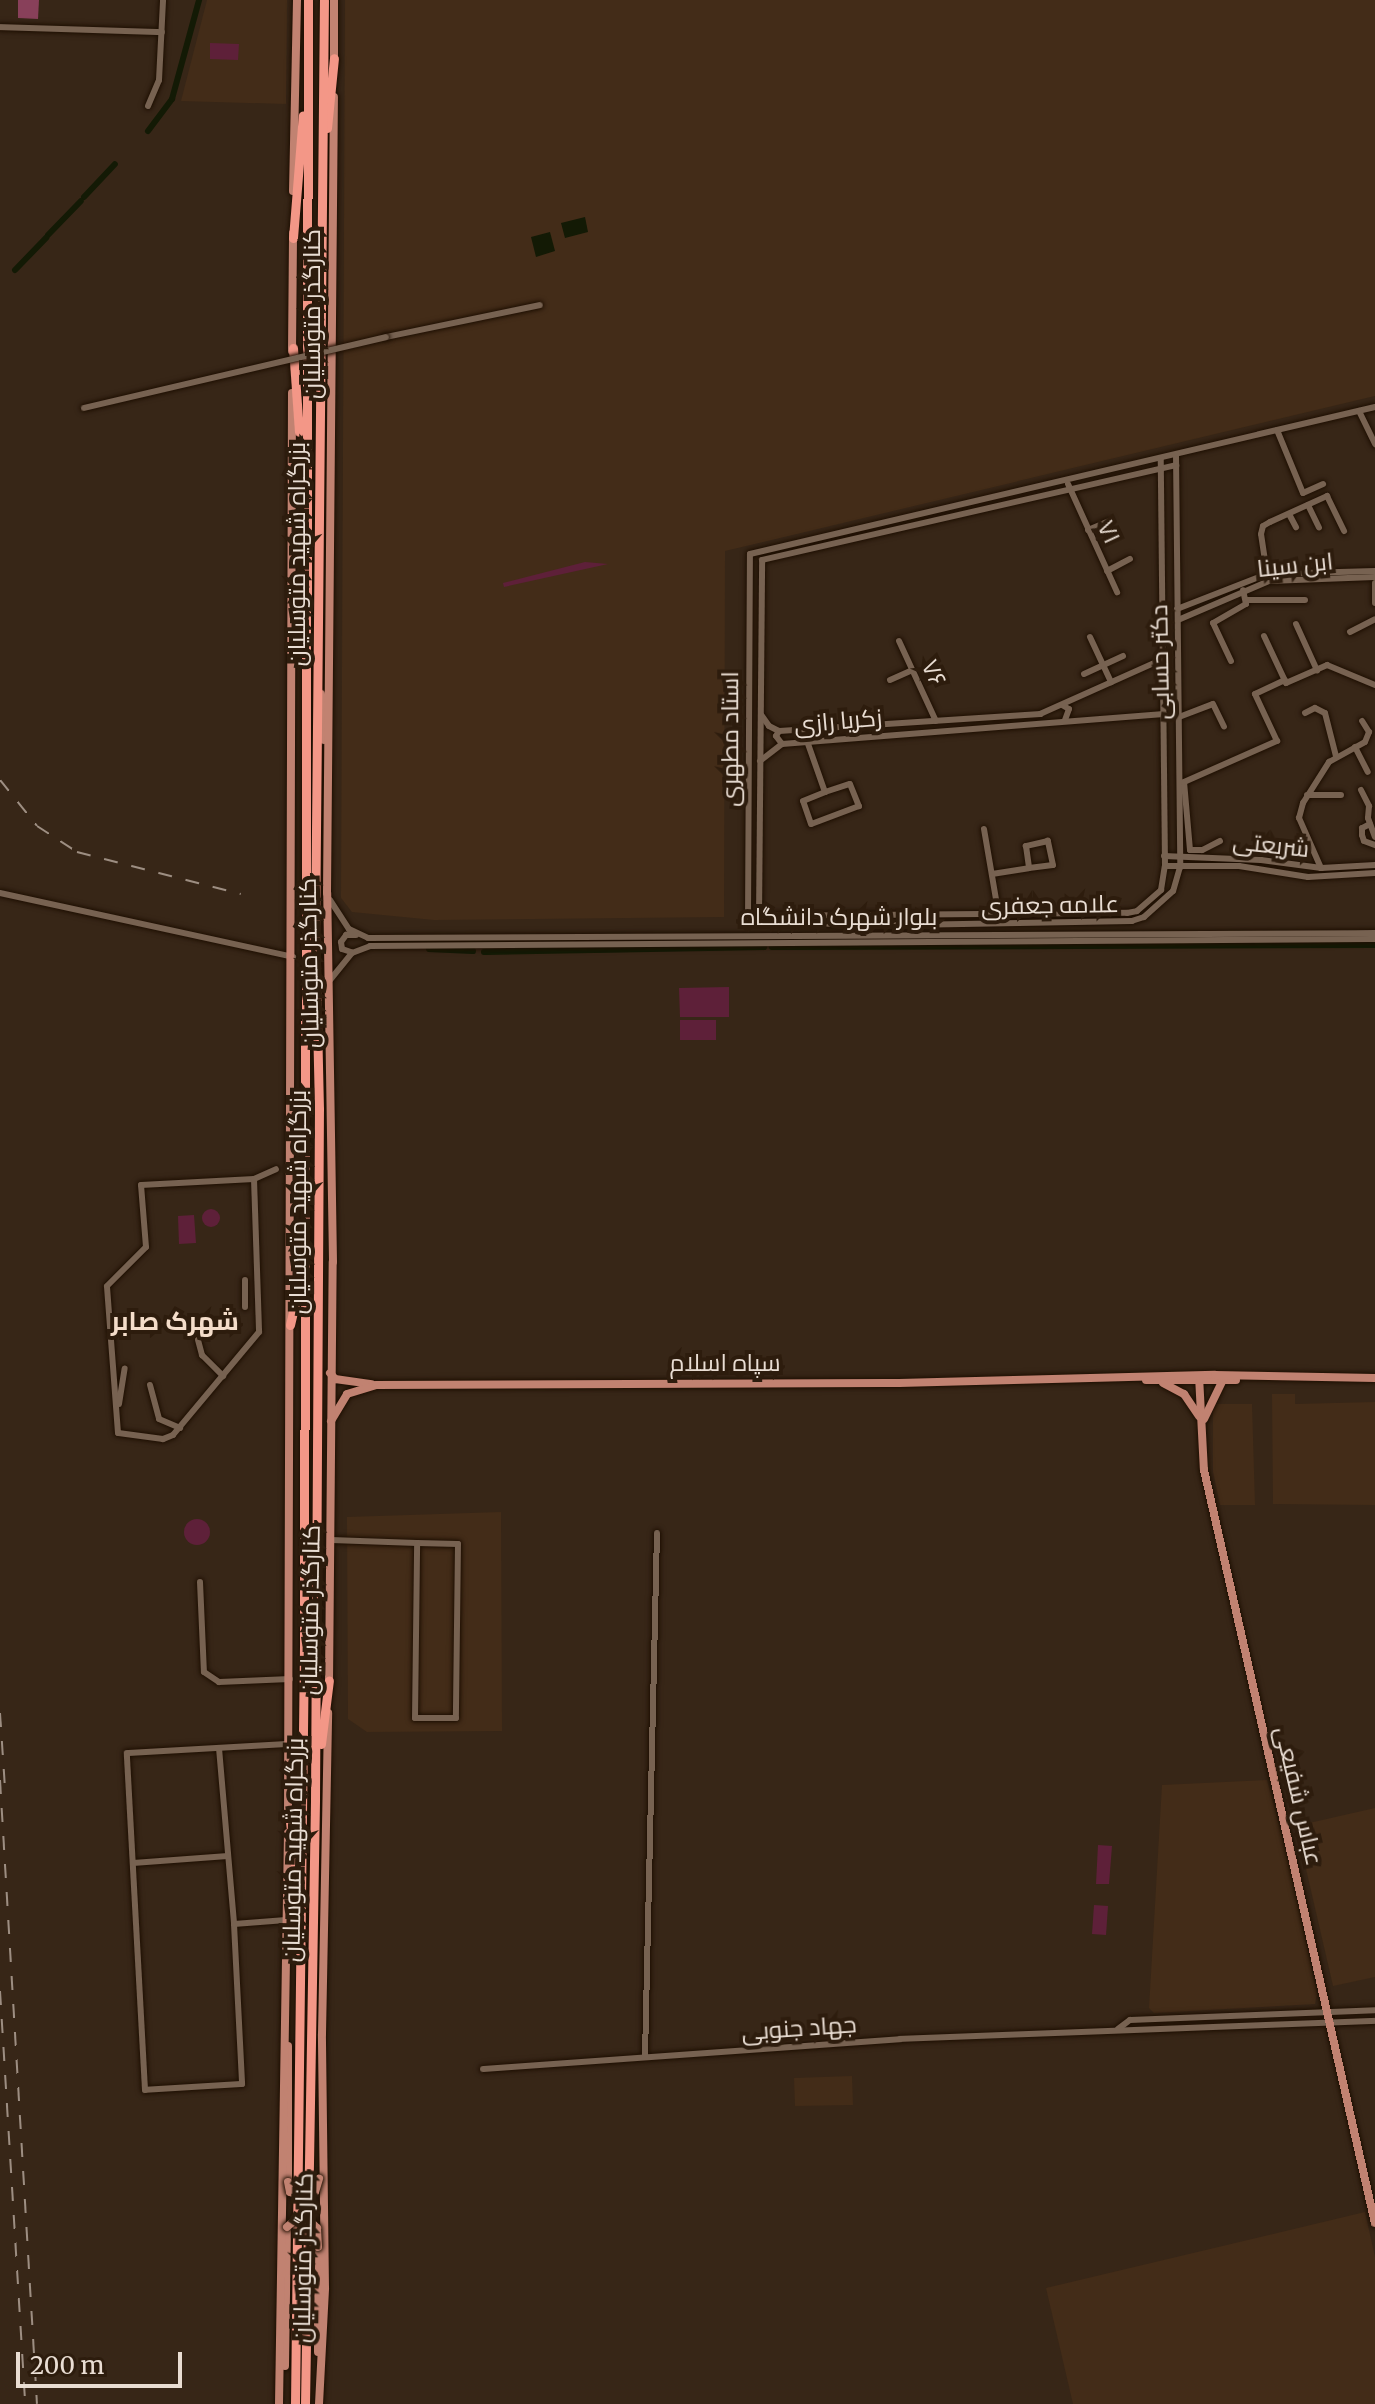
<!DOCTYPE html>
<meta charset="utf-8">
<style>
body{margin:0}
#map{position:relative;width:1375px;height:2404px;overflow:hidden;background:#372617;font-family:Merriweather,Cairo,serif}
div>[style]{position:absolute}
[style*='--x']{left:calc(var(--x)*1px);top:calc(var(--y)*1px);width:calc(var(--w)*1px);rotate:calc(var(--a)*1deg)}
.built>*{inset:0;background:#432c18}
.green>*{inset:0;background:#5e2039}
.round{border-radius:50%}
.forest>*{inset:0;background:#88405a}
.water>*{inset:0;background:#131a05}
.canal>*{height:6px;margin:-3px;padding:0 3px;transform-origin:3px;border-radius:3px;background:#131a05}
.roads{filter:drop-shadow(0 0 2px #1e0f02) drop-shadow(0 0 2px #1e0f02)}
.minor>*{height:6px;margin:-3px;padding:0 3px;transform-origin:3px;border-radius:3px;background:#776251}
.major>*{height:8px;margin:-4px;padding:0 4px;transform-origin:4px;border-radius:4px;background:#c18271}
.highway>*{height:9px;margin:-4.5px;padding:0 4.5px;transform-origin:4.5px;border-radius:4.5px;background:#f39787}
.rail>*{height:2px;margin-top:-1px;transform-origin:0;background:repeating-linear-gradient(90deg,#9d8e82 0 14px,transparent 0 28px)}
.bridges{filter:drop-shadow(0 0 2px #1e0f02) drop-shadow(0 0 2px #1e0f02)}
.minor-bridge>*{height:6px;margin:-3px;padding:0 3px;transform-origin:3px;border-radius:3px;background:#776251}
.major-bridge>*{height:8px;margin:-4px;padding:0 4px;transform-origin:4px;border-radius:4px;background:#c18271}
span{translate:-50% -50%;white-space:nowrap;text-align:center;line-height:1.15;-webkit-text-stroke:8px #2d1c0d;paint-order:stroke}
.street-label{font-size:24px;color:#e9ddd3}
.neighbourhood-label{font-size:26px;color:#f4ddca;font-weight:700}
.scale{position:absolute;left:16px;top:2352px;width:166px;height:36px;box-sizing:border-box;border:4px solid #e9ddd3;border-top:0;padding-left:10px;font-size:24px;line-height:28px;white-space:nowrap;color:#e9ddd3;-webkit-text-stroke:6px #2d1c0d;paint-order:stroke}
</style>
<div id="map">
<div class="built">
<i style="clip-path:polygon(207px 0,287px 0,286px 104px,181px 101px)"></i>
<i style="clip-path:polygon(345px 0,1375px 0,1375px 396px,725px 551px,724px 917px,434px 920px,352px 912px,341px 898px)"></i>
<i style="clip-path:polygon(1272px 1394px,1295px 1394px,1295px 1404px,1375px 1402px,1375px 1505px,1273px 1504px)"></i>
<i style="clip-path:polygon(1213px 1404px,1252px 1404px,1255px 1505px,1220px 1505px,1213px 1472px)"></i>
<i style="clip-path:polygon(501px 1512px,502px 1731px,367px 1732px,348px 1719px,347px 1517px)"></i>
<i style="clip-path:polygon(1267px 1780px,1290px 1867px,1317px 1994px,1315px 2004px,1154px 2013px,1149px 2008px,1162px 1785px)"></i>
<i style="clip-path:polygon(1375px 1808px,1375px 1977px,1333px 1986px,1296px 1826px)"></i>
<i style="clip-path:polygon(852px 2076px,853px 2105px,795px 2106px,794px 2078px)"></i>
<i style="clip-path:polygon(1365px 2212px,1375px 2257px,1375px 2404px,1073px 2404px,1046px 2288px)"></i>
</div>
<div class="green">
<i style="clip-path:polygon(210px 43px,239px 44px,238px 60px,210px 59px)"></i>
<i style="clip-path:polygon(585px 562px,608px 564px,504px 587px,503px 583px)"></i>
<i style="clip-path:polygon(729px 987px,729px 1017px,680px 1017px,679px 988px)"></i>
<i style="clip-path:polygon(680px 1020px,716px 1020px,716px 1040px,680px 1040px)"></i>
<i class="round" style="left:202px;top:1209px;width:18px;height:18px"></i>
<i style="clip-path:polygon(194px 1215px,196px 1243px,179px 1244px,178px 1216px)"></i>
<i class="round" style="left:184px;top:1519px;width:26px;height:26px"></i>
<i style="clip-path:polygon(1098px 1845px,1112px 1846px,1109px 1884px,1096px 1884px)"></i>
<i style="clip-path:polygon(1094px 1905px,1108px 1906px,1106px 1935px,1092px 1934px)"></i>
</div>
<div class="forest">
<i style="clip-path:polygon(18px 0,39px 0,38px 19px,18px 18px)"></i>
</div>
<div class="water">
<i style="clip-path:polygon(585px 217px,588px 232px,565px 238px,561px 223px)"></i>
<i style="clip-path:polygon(550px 232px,555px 251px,536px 257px,531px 237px)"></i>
</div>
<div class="canal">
<i style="--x:148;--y:131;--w:40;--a:-53"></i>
<i style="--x:172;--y:99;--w:103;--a:-74.7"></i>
<i style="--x:84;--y:197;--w:45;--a:-46.8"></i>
<i style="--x:48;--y:235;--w:47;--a:-45.9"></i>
<i style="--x:15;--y:270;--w:45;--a:-45.9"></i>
<i style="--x:772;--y:947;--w:603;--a:-0.19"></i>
<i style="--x:429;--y:949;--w:44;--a:2.6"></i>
<i style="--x:484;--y:952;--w:280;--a:-1"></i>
</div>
<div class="roads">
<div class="minor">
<i style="--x:0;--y:27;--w:162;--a:1.8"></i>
<i style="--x:148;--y:106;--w:28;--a:-67"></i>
<i style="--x:159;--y:80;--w:80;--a:-87.1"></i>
<i style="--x:386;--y:337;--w:157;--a:-11.7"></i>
<i style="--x:1359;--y:411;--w:37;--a:64"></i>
<i style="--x:1277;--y:430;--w:68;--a:67.6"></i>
<i style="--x:1303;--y:493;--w:22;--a:-24"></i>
<i style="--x:1176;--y:455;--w:412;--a:89.4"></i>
<i style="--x:1180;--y:867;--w:25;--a:106"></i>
<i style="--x:1173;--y:891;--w:39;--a:138"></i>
<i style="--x:1144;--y:917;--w:13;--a:162"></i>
<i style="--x:1132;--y:921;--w:240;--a:179"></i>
<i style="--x:892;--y:925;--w:144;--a:-178.8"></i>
<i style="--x:748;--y:922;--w:368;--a:-89.7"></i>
<i style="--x:750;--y:554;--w:642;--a:-13.24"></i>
<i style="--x:1068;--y:484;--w:119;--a:65.6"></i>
<i style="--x:1308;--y:505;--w:25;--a:64"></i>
<i style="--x:1289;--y:514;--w:15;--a:62"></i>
<i style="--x:1088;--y:530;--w:23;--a:-23"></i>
<i style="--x:1107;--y:571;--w:26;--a:-28"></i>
<i style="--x:1267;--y:574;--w:40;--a:-98.5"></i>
<i style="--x:1261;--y:534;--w:8;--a:-76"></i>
<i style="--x:1263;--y:526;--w:8;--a:-30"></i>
<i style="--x:1270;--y:522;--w:63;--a:-24.5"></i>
<i style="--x:1327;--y:496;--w:39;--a:64"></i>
<i style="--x:1375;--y:583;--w:20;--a:90"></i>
<i style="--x:1247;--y:600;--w:58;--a:0"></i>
<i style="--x:1177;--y:609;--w:97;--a:-21.3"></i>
<i style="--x:1267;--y:574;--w:108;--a:-1.6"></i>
<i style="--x:1178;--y:620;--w:99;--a:-23.2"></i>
<i style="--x:1269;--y:581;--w:106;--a:-2.2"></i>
<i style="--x:1296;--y:624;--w:51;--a:65.5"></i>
<i style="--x:1350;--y:632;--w:28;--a:-27"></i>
<i style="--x:1264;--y:636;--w:52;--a:64.9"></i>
<i style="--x:1286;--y:683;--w:45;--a:-23.7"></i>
<i style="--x:1327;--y:665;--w:52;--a:22.6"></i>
<i style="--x:1090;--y:637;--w:50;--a:65"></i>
<i style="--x:899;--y:641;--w:88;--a:65.2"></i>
<i style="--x:1231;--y:661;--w:42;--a:-115.3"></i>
<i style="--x:1213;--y:623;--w:38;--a:-30"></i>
<i style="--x:1246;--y:604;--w:14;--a:-102"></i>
<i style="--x:1084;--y:674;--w:43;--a:-24.8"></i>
<i style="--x:890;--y:680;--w:24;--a:-24"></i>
<i style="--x:1062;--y:705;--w:8;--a:30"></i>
<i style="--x:1069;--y:709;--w:12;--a:110"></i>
<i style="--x:1305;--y:713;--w:11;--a:-27"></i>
<i style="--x:1315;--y:708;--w:11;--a:27"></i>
<i style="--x:1325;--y:713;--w:44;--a:75.7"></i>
<i style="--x:762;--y:716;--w:12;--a:55"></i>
<i style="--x:769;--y:726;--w:11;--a:27"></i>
<i style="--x:1179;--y:717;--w:36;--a:-21"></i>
<i style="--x:1213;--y:704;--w:25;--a:64"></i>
<i style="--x:807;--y:741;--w:54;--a:70.6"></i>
<i style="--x:825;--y:792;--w:26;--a:-18"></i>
<i style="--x:850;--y:784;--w:24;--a:68"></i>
<i style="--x:859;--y:806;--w:51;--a:159.4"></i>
<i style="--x:811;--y:824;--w:24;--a:-109"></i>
<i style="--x:803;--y:801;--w:24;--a:-22"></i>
<i style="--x:782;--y:744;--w:10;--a:-127"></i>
<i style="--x:776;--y:736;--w:6;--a:-59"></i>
<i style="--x:779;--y:731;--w:262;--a:-3.7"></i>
<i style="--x:1040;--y:714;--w:135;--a:-24.1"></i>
<i style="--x:782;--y:744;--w:383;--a:-4.5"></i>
<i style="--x:1355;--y:747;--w:28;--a:63"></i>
<i style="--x:760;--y:761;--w:28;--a:-38"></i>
<i style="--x:1361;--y:790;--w:18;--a:63"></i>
<i style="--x:1369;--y:806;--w:12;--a:95"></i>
<i style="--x:1368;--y:818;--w:20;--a:70"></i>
<i style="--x:1307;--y:795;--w:34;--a:0"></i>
<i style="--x:1370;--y:824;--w:9;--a:153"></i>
<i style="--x:1362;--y:828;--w:7;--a:90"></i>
<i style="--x:1362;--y:835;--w:6;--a:72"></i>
<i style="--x:1364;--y:841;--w:12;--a:20"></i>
<i style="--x:984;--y:829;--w:89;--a:80.3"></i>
<i style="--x:1220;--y:841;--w:20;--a:153"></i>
<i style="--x:1202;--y:850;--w:12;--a:180"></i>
<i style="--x:1190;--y:850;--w:68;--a:-95"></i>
<i style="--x:1184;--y:782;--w:102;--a:-23.8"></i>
<i style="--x:1277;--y:741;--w:52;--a:-115.1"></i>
<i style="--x:1255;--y:694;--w:33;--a:-25"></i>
<i style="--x:1164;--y:856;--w:97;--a:2.4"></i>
<i style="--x:1261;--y:860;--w:61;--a:7.6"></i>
<i style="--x:1321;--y:868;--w:54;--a:-3.2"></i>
<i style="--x:1165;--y:866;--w:74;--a:0"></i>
<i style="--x:1239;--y:866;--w:70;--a:9.1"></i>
<i style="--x:1308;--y:877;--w:67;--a:-3.4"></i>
<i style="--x:1321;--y:868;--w:55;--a:-113.7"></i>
<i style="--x:1299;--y:818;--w:16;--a:-75"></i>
<i style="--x:1303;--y:803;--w:49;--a:-57.6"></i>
<i style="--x:1329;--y:762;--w:41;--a:-29.1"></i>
<i style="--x:1365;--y:742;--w:11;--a:-68"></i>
<i style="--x:1369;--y:732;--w:13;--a:-122"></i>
<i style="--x:992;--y:874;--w:37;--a:-9"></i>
<i style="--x:1029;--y:868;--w:24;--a:-7"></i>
<i style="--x:1053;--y:865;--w:25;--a:-102"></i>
<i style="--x:1048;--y:841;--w:23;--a:167"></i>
<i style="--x:1026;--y:846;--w:22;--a:82"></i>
<i style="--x:0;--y:893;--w:300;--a:12.3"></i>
<i style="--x:330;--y:900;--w:35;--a:57"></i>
<i style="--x:349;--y:929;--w:21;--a:25"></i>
<i style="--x:368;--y:938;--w:1007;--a:-0.28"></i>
<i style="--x:748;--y:916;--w:379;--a:-0.5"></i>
<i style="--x:1127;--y:913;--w:10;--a:-11"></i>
<i style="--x:1137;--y:911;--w:32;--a:-41"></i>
<i style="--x:1161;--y:890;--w:24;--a:-81"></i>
<i style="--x:1165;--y:866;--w:407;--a:-90.6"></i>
<i style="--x:759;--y:919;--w:359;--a:-89.5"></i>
<i style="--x:762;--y:560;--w:425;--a:-12.9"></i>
<i style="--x:351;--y:952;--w:9;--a:-162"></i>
<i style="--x:342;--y:949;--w:7;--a:-98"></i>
<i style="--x:341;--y:942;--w:9;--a:-54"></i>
<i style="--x:346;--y:935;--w:10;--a:0"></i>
<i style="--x:330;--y:980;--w:35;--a:-51"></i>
<i style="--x:352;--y:953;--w:19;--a:-21"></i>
<i style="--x:370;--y:946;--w:1005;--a:-0.4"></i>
<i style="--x:254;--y:1179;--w:153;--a:88.1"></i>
<i style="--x:259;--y:1332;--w:134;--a:129.9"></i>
<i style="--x:173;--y:1435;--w:11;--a:158"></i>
<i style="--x:163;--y:1439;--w:45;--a:-172.4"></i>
<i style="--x:118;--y:1433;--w:147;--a:-94.3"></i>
<i style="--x:107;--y:1286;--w:55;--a:-45"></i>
<i style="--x:146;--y:1247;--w:62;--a:-94.6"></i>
<i style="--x:141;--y:1185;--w:113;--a:-3"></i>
<i style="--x:254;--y:1179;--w:24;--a:-24"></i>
<i style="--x:245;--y:1280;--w:27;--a:90"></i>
<i style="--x:198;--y:1340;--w:16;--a:75"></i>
<i style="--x:202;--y:1355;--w:30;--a:45"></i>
<i style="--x:150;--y:1385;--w:35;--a:75"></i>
<i style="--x:159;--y:1419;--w:23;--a:23"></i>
<i style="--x:119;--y:1404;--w:36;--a:-81"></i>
<i style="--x:331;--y:1540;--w:86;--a:2"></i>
<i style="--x:417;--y:1543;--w:41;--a:1.4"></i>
<i style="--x:458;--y:1544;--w:174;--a:90.7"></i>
<i style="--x:456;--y:1718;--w:41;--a:180"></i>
<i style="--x:415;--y:1718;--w:175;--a:-89.3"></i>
<i style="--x:200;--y:1582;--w:90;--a:87.5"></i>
<i style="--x:204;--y:1672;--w:18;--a:34"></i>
<i style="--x:219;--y:1682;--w:71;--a:-2.4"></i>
<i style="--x:219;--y:1748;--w:177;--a:85.1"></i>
<i style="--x:234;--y:1924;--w:160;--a:87.1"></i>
<i style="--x:242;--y:2084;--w:97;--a:176.5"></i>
<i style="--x:145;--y:2090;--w:337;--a:-93.1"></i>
<i style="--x:127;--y:1753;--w:161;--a:-3.2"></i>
<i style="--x:133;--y:1863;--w:95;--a:-4.2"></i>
<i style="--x:234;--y:1924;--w:52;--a:-4.4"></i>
<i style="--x:1118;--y:2029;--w:15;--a:-37"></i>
<i style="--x:1130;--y:2020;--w:245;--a:-2.3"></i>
<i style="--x:645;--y:2056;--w:523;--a:-88.69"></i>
<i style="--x:483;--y:2069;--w:418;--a:-4.1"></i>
<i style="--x:900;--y:2039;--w:475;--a:-2.2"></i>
</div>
<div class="major">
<i style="--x:334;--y:64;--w:64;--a:-90"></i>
<i style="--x:293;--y:191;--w:191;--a:-88.8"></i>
<i style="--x:292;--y:351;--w:118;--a:-89.5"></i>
<i style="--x:321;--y:694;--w:46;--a:86.3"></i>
<i style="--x:330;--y:1373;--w:8;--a:50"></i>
<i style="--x:335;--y:1379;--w:37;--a:8"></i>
<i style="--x:1199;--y:1376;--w:94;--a:87"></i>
<i style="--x:1204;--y:1470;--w:772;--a:77.21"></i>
<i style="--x:1146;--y:1380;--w:90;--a:0"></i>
<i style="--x:1163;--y:1383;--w:24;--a:28"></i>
<i style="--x:1184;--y:1394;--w:27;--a:56"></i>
<i style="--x:1204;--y:1419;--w:41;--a:-64.1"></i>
<i style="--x:331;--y:1421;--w:31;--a:-59"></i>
<i style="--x:347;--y:1394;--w:30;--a:-17"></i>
<i style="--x:376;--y:1385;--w:523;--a:-0.22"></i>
<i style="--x:899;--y:1383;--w:316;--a:-1.5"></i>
<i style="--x:1215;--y:1375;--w:160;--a:1.1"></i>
<i style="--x:329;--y:1684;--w:422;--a:-89.5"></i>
<i style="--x:333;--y:1262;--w:369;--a:-90.9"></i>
<i style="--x:327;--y:893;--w:796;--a:-89.5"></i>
<i style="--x:288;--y:1819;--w:1426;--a:-89.84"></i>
<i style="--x:288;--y:2182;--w:136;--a:-90"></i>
<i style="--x:318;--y:2247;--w:105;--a:90"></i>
<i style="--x:285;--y:2366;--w:139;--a:-89.2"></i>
<i style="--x:279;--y:2404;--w:571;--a:-89.1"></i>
<i style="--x:319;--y:2404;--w:116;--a:-87"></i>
<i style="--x:325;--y:2288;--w:254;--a:-90.7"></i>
<i style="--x:322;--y:2034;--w:321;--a:-88.9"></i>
</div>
<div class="highway">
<i style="--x:327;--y:128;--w:70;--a:-84.3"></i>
<i style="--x:293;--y:238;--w:123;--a:-85.4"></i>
<i style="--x:293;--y:348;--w:84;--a:85.9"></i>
<i style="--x:290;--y:1325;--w:22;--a:-77"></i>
<i style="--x:295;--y:1304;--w:73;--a:-86.1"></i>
<i style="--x:321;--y:1744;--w:64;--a:-82.9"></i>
<i style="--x:289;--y:1813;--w:52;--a:83.4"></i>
<i style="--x:295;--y:2404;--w:763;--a:-89.32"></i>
<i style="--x:304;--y:1641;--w:1641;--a:-89.86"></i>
<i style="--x:305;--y:2404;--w:605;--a:-89.05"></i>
<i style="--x:315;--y:1799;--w:690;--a:-89.67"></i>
<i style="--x:319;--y:1109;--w:174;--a:-91.3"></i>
<i style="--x:315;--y:935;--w:935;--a:-89.45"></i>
</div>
</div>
<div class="rail">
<i style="--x:0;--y:780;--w:59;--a:51.2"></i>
<i style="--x:37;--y:826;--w:48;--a:33"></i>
<i style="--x:77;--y:852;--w:169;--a:14.4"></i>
<i style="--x:0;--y:1713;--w:76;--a:86.2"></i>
<i style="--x:0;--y:1780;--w:625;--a:86.61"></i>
<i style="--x:0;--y:1991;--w:414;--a:86.5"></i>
</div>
<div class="bridges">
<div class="minor-bridge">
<i style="--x:84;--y:408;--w:310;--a:-13.2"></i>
</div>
<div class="major-bridge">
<i style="--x:288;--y:2182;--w:10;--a:79"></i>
<i style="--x:290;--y:2192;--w:12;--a:14"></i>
<i style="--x:302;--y:2195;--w:13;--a:-13"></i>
<i style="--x:315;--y:2192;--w:14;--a:-73"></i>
<i style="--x:287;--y:2227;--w:11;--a:-41"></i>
<i style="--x:295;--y:2220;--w:15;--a:4"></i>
<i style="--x:310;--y:2221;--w:10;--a:45"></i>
<i style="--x:317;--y:2228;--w:19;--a:87"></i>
</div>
</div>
<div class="street-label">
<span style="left:312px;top:314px;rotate:-90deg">کنارگذر متوسلیان</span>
<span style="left:1109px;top:532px;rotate:65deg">۷۱</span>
<span style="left:297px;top:554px;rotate:-90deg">بزرگراه شهید متوسلیان</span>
<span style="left:1295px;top:565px;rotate:-6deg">ابن سینا</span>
<span style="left:1160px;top:662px;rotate:-91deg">دکتر حسابی</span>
<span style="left:934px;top:673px;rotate:65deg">۷۶</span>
<span style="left:838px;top:721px;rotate:-5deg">زکریا رازی</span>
<span style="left:730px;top:739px;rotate:-90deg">استاد مطهری</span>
<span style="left:1271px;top:845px;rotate:6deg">شریعتی</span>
<span style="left:1050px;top:905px;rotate:-1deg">علامه جعفری</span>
<span style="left:839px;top:917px">بلوار شهرک دانشگاه</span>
<span style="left:309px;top:963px;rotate:-91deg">کنارگذر متوسلیان</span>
<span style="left:298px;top:1202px;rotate:-90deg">بزرگراه شهید متوسلیان</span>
<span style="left:725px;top:1363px">سپاه اسلام</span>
<span style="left:310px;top:1610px;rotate:-89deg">کنارگذر متوسلیان</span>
<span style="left:1299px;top:1796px;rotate:77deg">عباس شفیعی</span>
<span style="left:293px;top:1850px;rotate:-89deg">بزرگراه شهید متوسلیان</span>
<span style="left:799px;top:2028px;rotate:-4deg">جهاد جنوبی</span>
<span style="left:303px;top:2258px;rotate:-89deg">کنارگذر متوسلیان</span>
</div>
<div class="neighbourhood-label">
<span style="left:175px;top:1321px">شهرک صابر</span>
</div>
<div class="scale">200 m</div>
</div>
